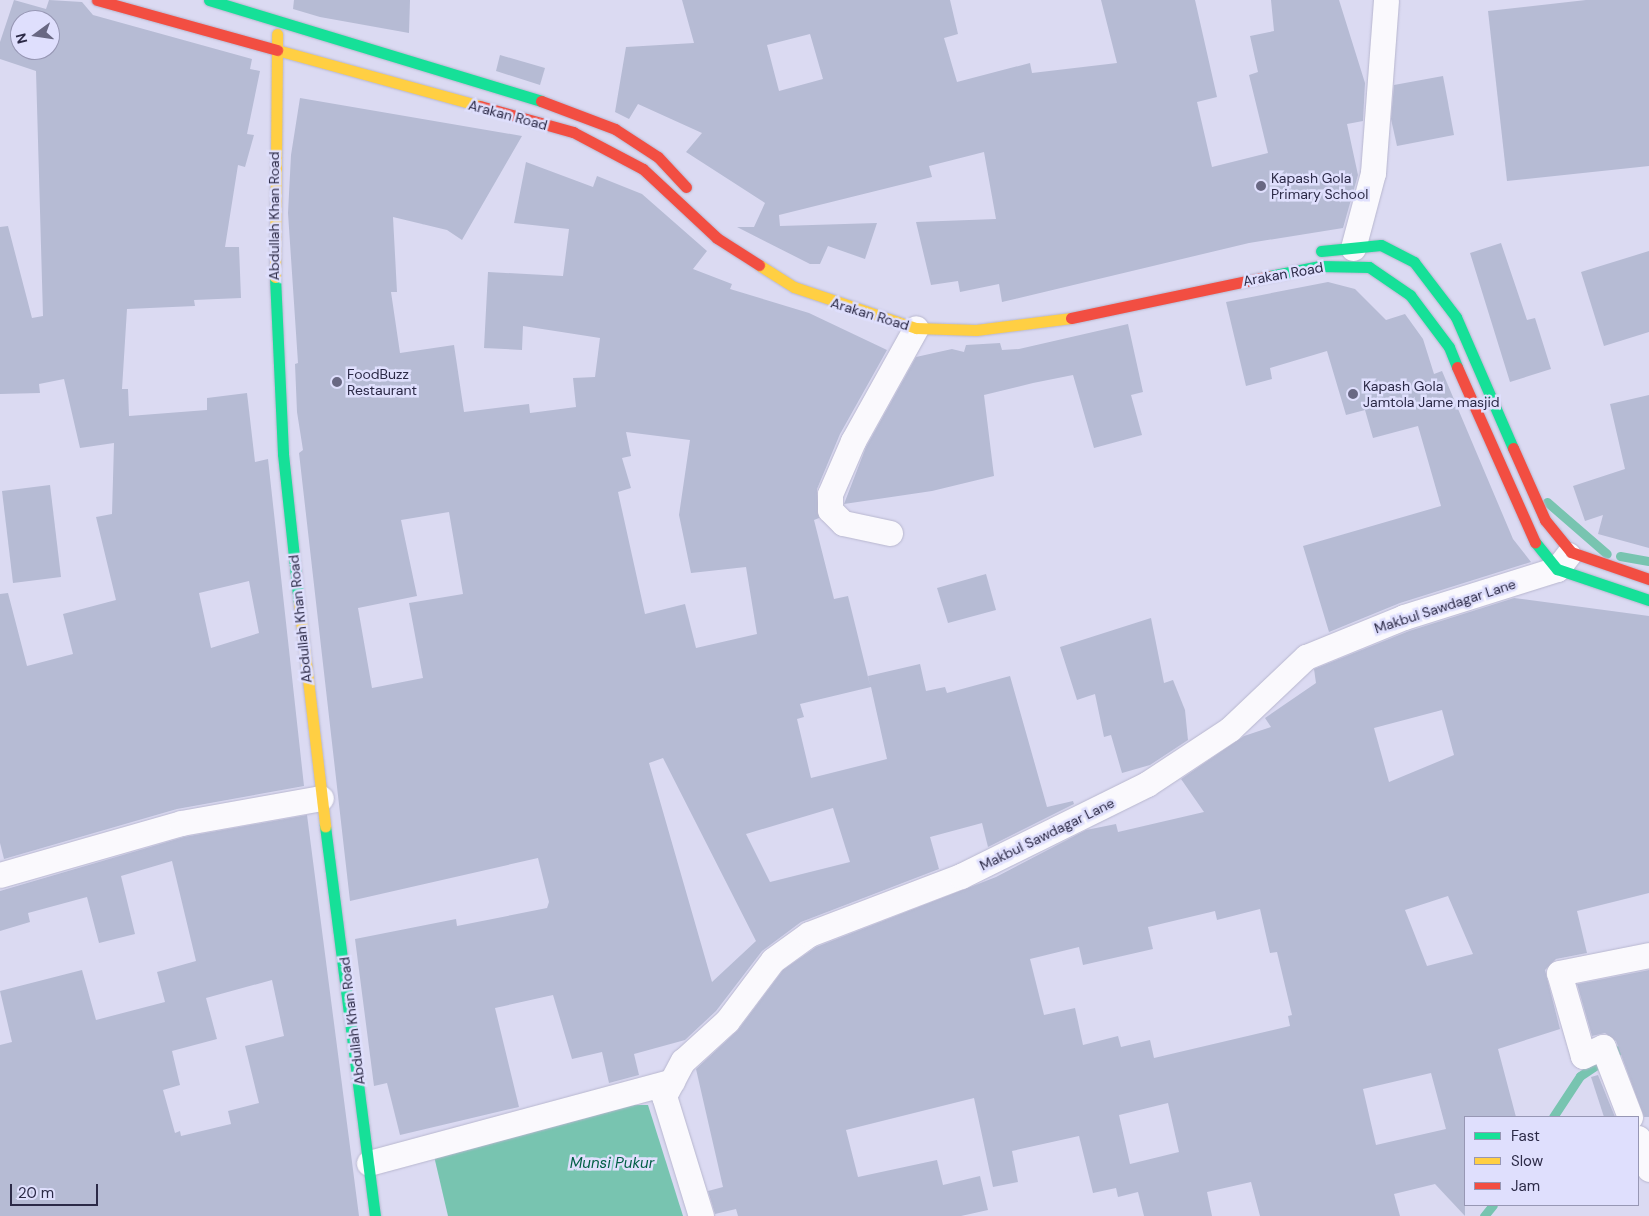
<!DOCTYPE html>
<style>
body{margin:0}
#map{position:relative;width:1649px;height:1216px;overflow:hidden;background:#dbdaf2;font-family:"DM Sans",sans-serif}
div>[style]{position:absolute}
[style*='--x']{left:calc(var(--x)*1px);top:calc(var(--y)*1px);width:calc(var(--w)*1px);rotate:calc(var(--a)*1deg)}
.water>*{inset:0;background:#78c4b0}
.stream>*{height:9px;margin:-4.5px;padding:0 4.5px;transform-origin:4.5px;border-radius:4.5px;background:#78c4b0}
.building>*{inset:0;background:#b6bbd4}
.roads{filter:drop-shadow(0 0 1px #b8b7cf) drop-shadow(0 0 1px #b8b7cf)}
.street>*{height:25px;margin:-12.5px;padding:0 12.5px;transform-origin:12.5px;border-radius:12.5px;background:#faf9fd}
.fast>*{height:11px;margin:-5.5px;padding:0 5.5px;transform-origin:5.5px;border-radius:5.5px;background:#16e098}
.slow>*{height:11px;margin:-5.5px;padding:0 5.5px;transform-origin:5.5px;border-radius:5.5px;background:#ffcf43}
.jam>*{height:11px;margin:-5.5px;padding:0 5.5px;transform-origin:5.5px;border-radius:5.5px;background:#f24e42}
.dots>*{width:14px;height:14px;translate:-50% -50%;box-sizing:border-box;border:2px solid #dfdffd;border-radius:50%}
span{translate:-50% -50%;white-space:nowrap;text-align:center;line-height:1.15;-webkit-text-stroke:5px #dfdffd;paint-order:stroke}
.street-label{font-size:14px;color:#2c2a47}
.poi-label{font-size:14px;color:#2c2a47}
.left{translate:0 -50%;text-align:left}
.water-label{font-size:15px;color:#015e44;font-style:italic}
.legend{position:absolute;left:1464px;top:1116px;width:175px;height:90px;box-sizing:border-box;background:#dfdffd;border:1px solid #9797b4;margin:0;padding:6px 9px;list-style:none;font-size:15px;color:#2c2a47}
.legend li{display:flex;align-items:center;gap:10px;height:25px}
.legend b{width:25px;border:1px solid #9797b4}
.north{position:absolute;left:10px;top:10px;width:50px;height:50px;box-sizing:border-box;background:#dfdffd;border:1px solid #9797b4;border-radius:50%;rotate:256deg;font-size:14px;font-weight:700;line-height:20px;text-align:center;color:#2c2a47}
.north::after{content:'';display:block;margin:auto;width:18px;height:22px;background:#696883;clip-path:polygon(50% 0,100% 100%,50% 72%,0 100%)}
.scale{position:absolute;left:10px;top:1184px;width:88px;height:22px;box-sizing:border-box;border:2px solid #2c2a47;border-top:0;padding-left:6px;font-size:15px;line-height:18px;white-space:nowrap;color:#2c2a47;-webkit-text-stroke:4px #dfdffd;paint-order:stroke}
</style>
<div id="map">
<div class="water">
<i style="clip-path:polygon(630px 1105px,648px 1105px,683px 1216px,448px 1216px,434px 1156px)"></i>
</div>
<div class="stream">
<i style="--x:1547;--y:502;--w:79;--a:40.9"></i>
<i style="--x:1620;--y:556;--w:29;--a:10"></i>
<i style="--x:1553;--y:1117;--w:49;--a:-56.6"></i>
<i style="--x:1580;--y:1076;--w:58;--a:-33.7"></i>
<i style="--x:1484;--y:1216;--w:14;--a:-51"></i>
</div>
<div class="building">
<i style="clip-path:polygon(evenodd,14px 0,46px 9px,49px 0,82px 2px,93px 15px,252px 59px,250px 69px,260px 71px,247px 134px,254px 135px,245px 167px,238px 165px,225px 247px,239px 247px,241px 298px,194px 300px,195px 306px,127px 309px,122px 389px,128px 389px,129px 416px,207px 410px,207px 398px,247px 393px,255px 462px,268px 459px,304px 786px,177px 809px,4px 859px,0 843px,0 594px,8px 593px,27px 666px,73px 654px,63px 614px,116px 600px,96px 517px,112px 514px,114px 443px,80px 448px,64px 379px,39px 384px,40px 393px,0 394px,0 227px,8px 226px,32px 318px,43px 316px,36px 71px,0 59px,0 42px,14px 0,20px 20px,50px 20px,50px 50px,20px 50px,20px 20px,14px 0,249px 581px,259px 633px,211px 648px,199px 593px,249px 581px)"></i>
<i style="clip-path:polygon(294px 0,410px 0,409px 33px,320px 17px,293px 9px)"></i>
<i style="clip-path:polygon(evenodd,682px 0,950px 0,958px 34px,944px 38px,957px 82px,1030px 63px,1032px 73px,1117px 63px,1101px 0,1195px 0,1217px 97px,1197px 102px,1212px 167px,1268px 153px,1249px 75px,1258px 72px,1250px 36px,1274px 31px,1271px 0,1339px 0,1365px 83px,1363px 121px,1347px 124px,1358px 175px,1343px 228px,1249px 243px,1002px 302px,999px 284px,960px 292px,958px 281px,931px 285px,916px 222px,996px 219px,984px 152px,929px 166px,932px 177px,779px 215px,780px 226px,877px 223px,865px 259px,828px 246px,820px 264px,810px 264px,737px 227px,754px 227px,765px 203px,686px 152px,702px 133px,638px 104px,629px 119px,615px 112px,626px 47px,694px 43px,682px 0,810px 34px,823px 79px,779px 91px,767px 45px,810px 34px)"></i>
<i style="clip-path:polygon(1586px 0,1649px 0,1649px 166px,1507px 181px,1488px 11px)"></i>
<i style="clip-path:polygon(500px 55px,545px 68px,540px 85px,496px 71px)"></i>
<i style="clip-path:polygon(1443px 76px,1454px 135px,1397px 146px,1391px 119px,1394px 85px)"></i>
<i style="clip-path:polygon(evenodd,300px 98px,522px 136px,462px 240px,447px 230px,393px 217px,397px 292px,391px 292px,400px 353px,454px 345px,464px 412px,529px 404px,530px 413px,576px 407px,573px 378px,595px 377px,600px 338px,523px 326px,522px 350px,484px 348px,488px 272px,563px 276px,569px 229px,514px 223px,526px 162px,593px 187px,597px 176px,642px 194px,707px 251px,693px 269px,732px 284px,730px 289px,809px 313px,887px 350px,840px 434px,817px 489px,819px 518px,814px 520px,834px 599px,848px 596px,870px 685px,868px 676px,920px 664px,926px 691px,945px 687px,947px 693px,1010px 676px,1047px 807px,1073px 801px,1074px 804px,988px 847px,982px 823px,930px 837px,939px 869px,801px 922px,762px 951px,716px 1011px,685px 1040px,634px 1054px,639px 1075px,609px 1083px,602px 1052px,572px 1059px,553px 995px,495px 1008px,519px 1107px,400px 1135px,387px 1083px,374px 1086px,355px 939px,456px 919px,457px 926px,547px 908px,549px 902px,538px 858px,350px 901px,299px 453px,303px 450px,297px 412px,295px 364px,298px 363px,288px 213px,291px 155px,300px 98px,626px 432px,690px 440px,679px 515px,691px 573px,746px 567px,757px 634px,696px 648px,685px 604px,645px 614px,618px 492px,631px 488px,622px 458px,631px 456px,626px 432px,300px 98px,449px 512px,463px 594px,409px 603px,423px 678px,372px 688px,358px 608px,417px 596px,401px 520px,449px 512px,300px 98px,871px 687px,887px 759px,811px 778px,797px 719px,804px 717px,800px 704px,871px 687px,300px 98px,663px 758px,756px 941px,712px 982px,649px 763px,663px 758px,300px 98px,833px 808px,850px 862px,770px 882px,746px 834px,833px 808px)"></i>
<i style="clip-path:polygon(1501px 243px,1527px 320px,1535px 318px,1551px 369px,1510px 382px,1470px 253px)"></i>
<i style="clip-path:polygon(1649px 251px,1649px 332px,1604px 346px,1581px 272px)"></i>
<i style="clip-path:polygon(1328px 282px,1355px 289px,1386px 320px,1405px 314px,1423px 339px,1434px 374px,1442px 371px,1513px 539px,1531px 562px,1400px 603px,1329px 632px,1303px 546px,1441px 506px,1418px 426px,1373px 438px,1365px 410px,1346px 415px,1327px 351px,1270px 368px,1272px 379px,1246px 386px,1226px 302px)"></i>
<i style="clip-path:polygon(1128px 324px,1143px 392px,1131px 395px,1142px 435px,1094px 448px,1073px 375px,1033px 383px,984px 395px,994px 476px,932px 491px,844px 504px,866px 447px,916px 357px,952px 349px,964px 352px,966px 345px,1000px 343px,1002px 350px,1019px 349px)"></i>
<i style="clip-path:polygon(1649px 395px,1649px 548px,1598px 534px,1603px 515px,1585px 521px,1573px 486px,1625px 469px,1610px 404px)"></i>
<i style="clip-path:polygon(50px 485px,61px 577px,13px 583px,2px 491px)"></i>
<i style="clip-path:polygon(986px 574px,996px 610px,948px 623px,937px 588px)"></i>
<i style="clip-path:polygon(evenodd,1514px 598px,1649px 616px,1649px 893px,1577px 911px,1587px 953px,1556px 959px,1545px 970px,1560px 1029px,1498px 1049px,1516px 1117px,1465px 1117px,1465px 1216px,1435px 1184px,1394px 1194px,1400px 1216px,1260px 1216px,1251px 1182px,1207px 1192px,1212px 1216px,1144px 1216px,1138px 1192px,1118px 1197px,1116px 1188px,1093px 1193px,1079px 1136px,1012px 1151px,1018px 1182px,993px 1187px,974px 1098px,846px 1130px,858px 1177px,937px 1160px,943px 1185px,980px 1176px,988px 1210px,961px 1216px,738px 1216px,736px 1209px,715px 1214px,708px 1191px,723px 1187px,696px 1069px,738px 1030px,783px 970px,816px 947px,996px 877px,1086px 830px,1116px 824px,1118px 832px,1204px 812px,1181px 779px,1244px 736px,1271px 727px,1265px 718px,1316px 683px,1314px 669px,1409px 631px,1514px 598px,1442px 710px,1454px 755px,1389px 782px,1374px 728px,1442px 710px,1514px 598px,1448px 896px,1473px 954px,1427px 966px,1405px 910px,1448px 896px,1514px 598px,1260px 909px,1270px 953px,1277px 952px,1292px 1015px,1288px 1016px,1290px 1026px,1154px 1058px,1150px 1040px,1121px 1047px,1118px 1036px,1083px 1045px,1075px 1008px,1044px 1015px,1030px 959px,1079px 947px,1083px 965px,1153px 949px,1148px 927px,1215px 911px,1217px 920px,1260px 909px,1514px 598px,1431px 1073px,1446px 1129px,1376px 1145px,1363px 1089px,1431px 1073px,1514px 598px,1168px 1103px,1179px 1152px,1130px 1164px,1119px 1115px,1168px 1103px)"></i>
<i style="clip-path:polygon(1151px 618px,1164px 683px,1173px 680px,1185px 710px,1188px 740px,1150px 765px,1122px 773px,1111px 735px,1104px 737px,1095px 694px,1077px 700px,1060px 647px)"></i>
<i style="clip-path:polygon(evenodd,307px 815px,359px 1216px,0 1216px,0 1045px,12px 1042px,0 991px,82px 970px,96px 1020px,165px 1002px,157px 972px,196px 961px,172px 861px,121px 876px,135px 934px,99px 943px,87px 897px,28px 913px,30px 922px,0 931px,0 891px,184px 837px,307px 815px,272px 980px,284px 1036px,245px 1046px,259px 1103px,228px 1111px,231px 1124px,181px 1136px,180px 1131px,175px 1133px,163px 1090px,180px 1085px,172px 1051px,217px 1039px,206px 998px,272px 980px)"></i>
<i style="clip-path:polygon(1649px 970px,1649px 1117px,1644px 1117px,1616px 1041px,1605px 1033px,1592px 1036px,1577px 984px)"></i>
<i style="clip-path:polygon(1598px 1075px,1615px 1117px,1604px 1117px,1591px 1077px)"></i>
</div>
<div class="roads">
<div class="street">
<i style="--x:1353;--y:248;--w:78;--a:-75.1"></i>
<i style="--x:1373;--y:173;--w:173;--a:-85.7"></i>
<i style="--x:890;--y:533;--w:48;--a:-168"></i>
<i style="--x:843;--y:523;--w:18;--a:-135"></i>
<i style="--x:830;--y:510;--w:16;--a:-90"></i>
<i style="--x:830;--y:494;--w:58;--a:-66.5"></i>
<i style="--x:853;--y:441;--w:129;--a:-60.9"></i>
<i style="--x:0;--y:875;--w:188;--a:-16"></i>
<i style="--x:181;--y:823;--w:142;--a:-10.1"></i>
<i style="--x:1630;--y:1117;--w:75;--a:-111.1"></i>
<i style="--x:1603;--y:1047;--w:22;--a:156"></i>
<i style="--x:1583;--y:1056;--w:86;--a:-106.1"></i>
<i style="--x:1559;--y:973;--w:92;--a:-11.3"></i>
<i style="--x:1638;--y:1138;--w:33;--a:70"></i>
<i style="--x:369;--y:1163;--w:314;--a:-15.1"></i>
<i style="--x:701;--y:1216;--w:126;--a:-107.1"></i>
<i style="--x:664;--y:1096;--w:40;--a:-62"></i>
<i style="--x:683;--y:1061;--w:59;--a:-42.3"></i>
<i style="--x:727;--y:1021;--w:76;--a:-53"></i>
<i style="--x:773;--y:960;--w:44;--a:-35.8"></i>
<i style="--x:809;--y:934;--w:163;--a:-20.9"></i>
<i style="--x:961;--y:876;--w:208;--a:-26.3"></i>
<i style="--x:1147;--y:784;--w:100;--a:-33.5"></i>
<i style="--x:1230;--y:729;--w:105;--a:-43.5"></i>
<i style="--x:1306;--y:657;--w:106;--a:-22.2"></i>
<i style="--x:1404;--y:617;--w:160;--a:-17.4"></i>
<i style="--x:1557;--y:569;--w:18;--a:-52"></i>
</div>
<div class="fast">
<i style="--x:209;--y:0;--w:347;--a:16.9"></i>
<i style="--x:1321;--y:251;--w:60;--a:-5.7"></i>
<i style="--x:1381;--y:245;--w:37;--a:27"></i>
<i style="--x:1414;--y:262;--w:69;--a:52.6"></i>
<i style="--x:1456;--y:317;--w:143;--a:66.5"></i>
<i style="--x:1270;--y:276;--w:51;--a:-11.3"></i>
<i style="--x:1320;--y:266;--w:49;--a:1.2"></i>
<i style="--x:1369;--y:267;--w:50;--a:34.3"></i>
<i style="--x:1410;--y:295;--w:65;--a:53.1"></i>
<i style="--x:1449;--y:347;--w:22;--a:68"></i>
<i style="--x:275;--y:277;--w:177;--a:87.4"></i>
<i style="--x:283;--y:454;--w:150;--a:83.9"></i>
<i style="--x:1535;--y:542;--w:35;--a:51"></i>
<i style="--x:1557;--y:569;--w:97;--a:18.6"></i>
<i style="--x:325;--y:826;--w:393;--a:82.7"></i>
</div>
<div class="slow">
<i style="--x:277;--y:50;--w:211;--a:15.4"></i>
<i style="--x:759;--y:265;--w:41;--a:32.2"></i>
<i style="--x:794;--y:287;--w:129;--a:18.6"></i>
<i style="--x:916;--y:328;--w:60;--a:1.9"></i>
<i style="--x:976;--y:330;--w:96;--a:-7.2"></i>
<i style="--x:275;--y:277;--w:243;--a:-89.5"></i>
<i style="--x:299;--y:603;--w:225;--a:83.3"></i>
</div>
<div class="jam">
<i style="--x:97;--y:0;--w:187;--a:15.5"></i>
<i style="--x:541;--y:101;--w:79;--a:20.7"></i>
<i style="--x:615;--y:129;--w:51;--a:33.1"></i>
<i style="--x:658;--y:157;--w:41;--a:47"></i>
<i style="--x:480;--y:106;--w:97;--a:15.6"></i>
<i style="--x:573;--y:132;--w:79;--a:27.9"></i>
<i style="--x:643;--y:169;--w:101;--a:43"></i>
<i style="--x:717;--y:238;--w:50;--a:32.7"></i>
<i style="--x:1071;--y:318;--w:203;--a:-11.9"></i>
<i style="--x:1457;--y:367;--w:192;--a:66"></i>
<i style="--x:1513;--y:448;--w:79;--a:66"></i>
<i style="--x:1545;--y:520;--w:41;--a:50.9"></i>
<i style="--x:1571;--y:552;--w:83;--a:19.1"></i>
</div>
</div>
<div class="dots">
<i style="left:1261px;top:186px;background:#696883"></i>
<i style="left:337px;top:382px;background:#696883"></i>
<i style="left:1353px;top:394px;background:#696883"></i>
</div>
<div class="street-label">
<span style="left:508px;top:115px;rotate:15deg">Arakan Road</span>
<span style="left:274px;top:216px;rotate:-90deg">Abdullah Khan Road</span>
<span style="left:1283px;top:274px;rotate:-10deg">Arakan Road</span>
<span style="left:870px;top:314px;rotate:17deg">Arakan Road</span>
<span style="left:1445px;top:606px;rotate:-18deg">Makbul Sawdagar Lane</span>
<span style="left:300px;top:619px;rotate:-96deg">Abdullah Khan Road</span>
<span style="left:1047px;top:834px;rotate:-26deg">Makbul Sawdagar Lane</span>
<span style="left:352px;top:1021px;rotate:-97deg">Abdullah Khan Road</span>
</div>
<div class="poi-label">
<span class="left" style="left:1271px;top:186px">Kapash Gola<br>Primary School</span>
<span class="left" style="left:347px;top:382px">FoodBuzz<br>Restaurant</span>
<span class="left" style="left:1363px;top:394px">Kapash Gola<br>Jamtola Jame masjid</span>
</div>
<div class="water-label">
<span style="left:612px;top:1164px">Munsi Pukur</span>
</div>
<ul class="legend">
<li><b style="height:6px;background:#16e098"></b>Fast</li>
<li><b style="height:6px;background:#ffcf43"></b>Slow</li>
<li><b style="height:6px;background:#f24e42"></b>Jam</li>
</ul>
<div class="north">N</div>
<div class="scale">20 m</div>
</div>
